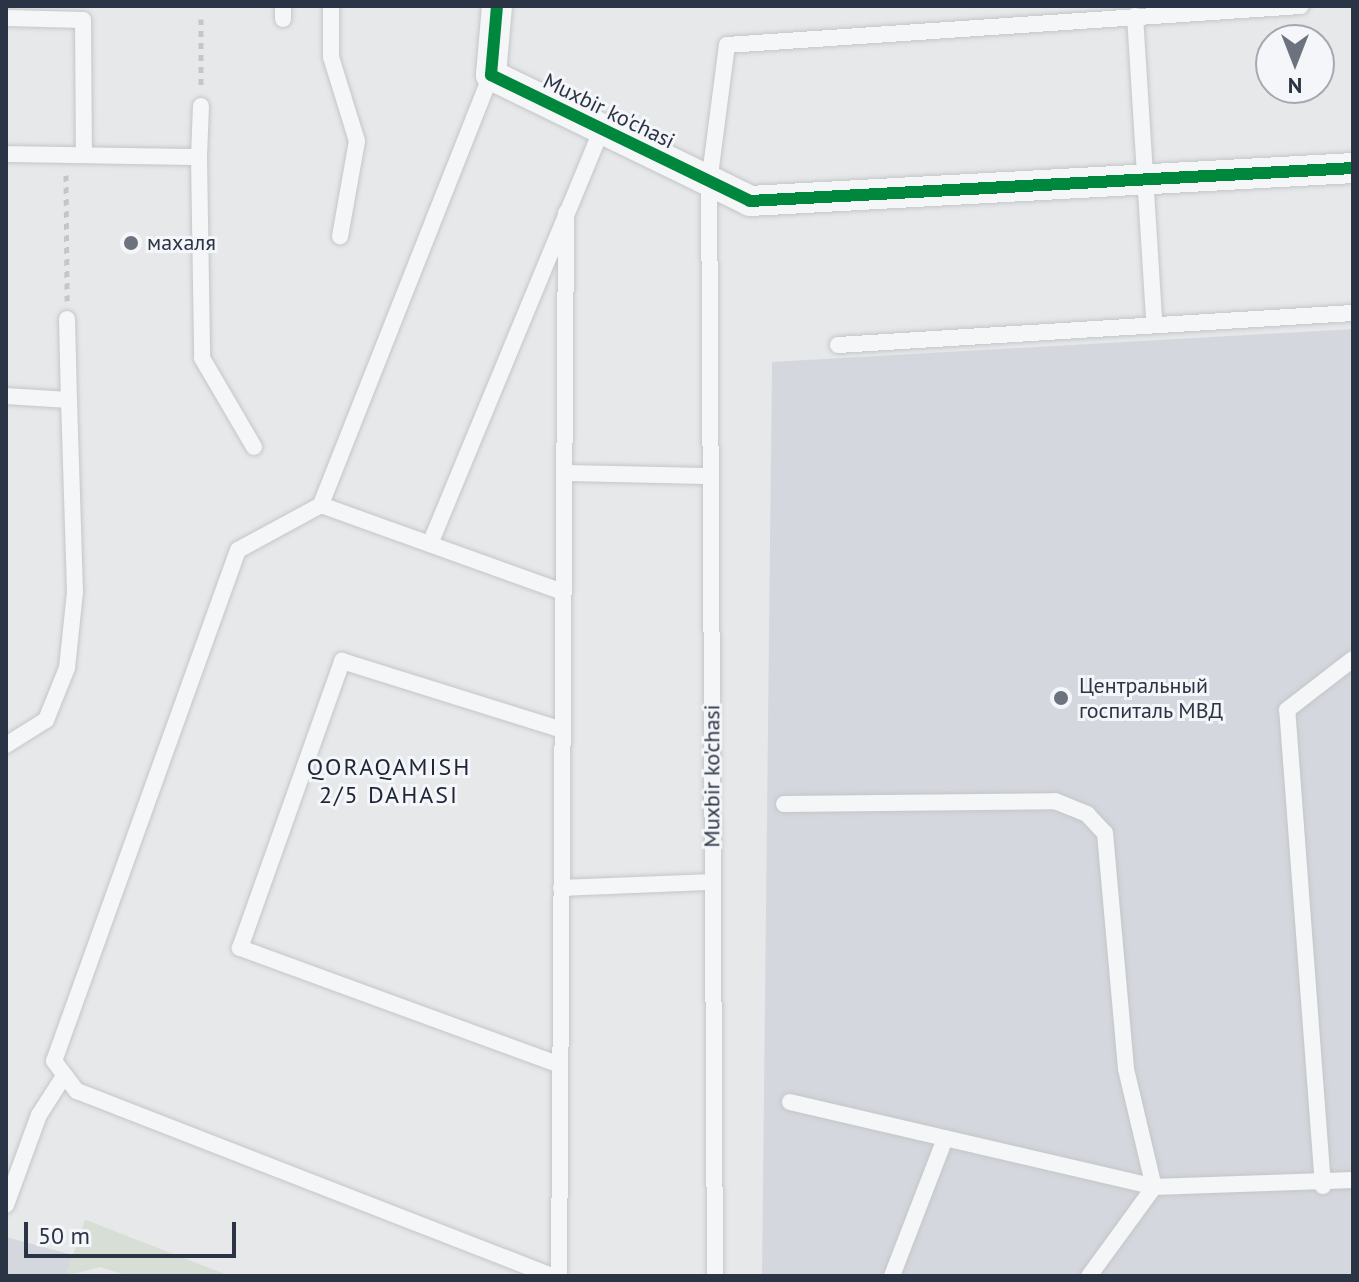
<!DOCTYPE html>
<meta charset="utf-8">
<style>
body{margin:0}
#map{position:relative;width:1359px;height:1282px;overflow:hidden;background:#e6e8ea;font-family:"PT Sans",sans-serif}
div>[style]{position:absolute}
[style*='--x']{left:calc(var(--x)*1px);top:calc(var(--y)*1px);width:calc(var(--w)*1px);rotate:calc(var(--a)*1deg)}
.built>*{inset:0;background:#d4d7dd}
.green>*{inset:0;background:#d6ded6}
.path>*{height:5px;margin-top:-2.5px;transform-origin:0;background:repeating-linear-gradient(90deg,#c5c6ca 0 6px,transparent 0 12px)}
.roads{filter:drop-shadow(0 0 2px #c4c6c8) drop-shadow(0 0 2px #c4c6c8)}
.lane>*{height:16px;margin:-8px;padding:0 8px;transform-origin:8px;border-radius:8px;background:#f5f6f7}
.street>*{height:30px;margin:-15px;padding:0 15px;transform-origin:15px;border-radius:15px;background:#f5f6f7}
.cycleway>*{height:12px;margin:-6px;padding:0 6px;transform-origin:6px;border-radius:6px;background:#00873e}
.dots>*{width:22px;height:22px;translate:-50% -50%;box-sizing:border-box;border:4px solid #f4f6f9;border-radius:50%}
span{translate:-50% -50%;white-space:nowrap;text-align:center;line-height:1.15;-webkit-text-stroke:6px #f4f6f9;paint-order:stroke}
.street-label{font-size:22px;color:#2b3445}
.poi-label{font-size:22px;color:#2b3445}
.left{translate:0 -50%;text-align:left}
.neighbourhood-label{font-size:24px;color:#1d2536;letter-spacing:2px}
.frame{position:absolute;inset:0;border:8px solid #2b3445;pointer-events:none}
.north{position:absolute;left:1255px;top:24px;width:80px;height:80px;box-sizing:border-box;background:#f4f6f9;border:2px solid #a4a8b1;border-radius:50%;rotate:180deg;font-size:22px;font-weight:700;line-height:32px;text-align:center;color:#2b3445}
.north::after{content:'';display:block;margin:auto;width:28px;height:36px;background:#6c737f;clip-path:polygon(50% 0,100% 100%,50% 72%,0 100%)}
.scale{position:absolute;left:24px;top:1222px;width:212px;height:36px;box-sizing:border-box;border:4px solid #2b3445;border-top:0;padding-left:10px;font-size:24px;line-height:28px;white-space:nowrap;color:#2b3445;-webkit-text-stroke:6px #f4f6f9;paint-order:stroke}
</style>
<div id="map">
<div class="built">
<i style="clip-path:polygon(1353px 329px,1353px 1276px,762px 1276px,772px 362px)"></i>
<i style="clip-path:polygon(6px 1237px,73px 1255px,66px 1276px,6px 1276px)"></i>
</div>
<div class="green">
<i style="clip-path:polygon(85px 1220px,86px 1220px,230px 1276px,128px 1276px,100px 1267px,66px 1276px)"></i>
</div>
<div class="path">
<i style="--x:201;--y:19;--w:67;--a:90"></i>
<i style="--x:66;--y:175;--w:126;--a:89.5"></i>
</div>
<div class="roads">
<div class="lane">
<i style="--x:331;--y:6;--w:51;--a:90"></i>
<i style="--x:331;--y:57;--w:88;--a:72.8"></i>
<i style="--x:357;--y:141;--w:97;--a:100.1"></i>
<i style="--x:1135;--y:16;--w:307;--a:86.4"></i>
<i style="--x:6;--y:18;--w:77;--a:1.5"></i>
<i style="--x:83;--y:20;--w:134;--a:89.6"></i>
<i style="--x:283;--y:19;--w:13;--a:-90"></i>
<i style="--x:491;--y:75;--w:462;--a:111.6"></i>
<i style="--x:321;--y:505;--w:94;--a:151.5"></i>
<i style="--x:238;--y:550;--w:543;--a:109.8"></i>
<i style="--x:54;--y:1061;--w:38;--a:53"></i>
<i style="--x:77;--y:1091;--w:510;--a:21.28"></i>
<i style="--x:6;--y:154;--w:193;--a:0.9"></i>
<i style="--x:199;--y:157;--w:201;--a:89.1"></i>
<i style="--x:202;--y:358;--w:103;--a:59.7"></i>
<i style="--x:199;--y:157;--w:51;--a:-87.8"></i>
<i style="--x:67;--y:319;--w:81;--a:88.6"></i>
<i style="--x:838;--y:345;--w:516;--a:-3.56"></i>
<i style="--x:6;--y:396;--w:63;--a:3.6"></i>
<i style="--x:69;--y:400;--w:192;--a:88.2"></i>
<i style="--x:75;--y:592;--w:76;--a:96"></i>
<i style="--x:67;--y:668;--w:56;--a:112"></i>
<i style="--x:46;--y:720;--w:47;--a:148"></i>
<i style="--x:564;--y:473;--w:146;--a:1.2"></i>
<i style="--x:321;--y:505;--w:257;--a:19.8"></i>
<i style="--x:430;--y:544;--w:449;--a:-67.5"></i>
<i style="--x:784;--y:804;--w:271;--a:-0.6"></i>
<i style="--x:1055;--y:801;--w:35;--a:22"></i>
<i style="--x:1087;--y:814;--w:26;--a:47"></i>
<i style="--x:1105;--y:833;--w:237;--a:84.9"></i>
<i style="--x:1126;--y:1069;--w:121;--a:76.7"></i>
<i style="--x:1154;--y:1187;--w:110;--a:126.1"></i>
<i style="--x:561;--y:888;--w:151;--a:-2.3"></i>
<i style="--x:560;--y:1065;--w:341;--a:-159.9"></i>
<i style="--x:240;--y:948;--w:305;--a:-70.4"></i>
<i style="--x:342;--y:661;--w:231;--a:17.4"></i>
<i style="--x:790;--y:1102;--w:374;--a:13.1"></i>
<i style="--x:1154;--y:1187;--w:199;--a:-2"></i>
<i style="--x:1323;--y:1186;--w:477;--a:-94.3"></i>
<i style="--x:1287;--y:710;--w:83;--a:-37.7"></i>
<i style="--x:6;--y:1205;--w:96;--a:-69.9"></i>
<i style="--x:39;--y:1115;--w:43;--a:-57.4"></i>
<i style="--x:559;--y:1276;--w:1063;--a:-89.62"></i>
<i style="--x:715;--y:1276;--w:1093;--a:-90.31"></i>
<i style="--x:709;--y:183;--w:139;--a:-82.6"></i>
<i style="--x:727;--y:45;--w:575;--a:-3.89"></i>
<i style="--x:892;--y:1276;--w:147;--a:-68.9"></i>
</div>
<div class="street">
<i style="--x:497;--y:6;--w:69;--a:95"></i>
<i style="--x:491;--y:75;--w:288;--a:25.9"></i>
<i style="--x:750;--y:201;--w:604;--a:-3.13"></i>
</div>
</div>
<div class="cycleway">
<i style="--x:497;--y:6;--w:69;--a:95"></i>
<i style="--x:491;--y:75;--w:288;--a:25.9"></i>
<i style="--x:750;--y:201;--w:604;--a:-3.13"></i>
</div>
<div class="dots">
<i style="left:131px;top:243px;background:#6c737f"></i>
<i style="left:1061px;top:698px;background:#6c737f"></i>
</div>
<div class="street-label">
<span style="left:609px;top:111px;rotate:26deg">Muxbir ko'chasi</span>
<span style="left:712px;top:776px;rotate:-90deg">Muxbir ko'chasi</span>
</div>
<div class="poi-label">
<span class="left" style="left:147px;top:243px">махаля</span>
<span class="left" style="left:1079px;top:698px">Центральный<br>госпиталь МВД</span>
</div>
<div class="neighbourhood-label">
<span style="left:389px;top:781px">QORAQAMISH<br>2/5 DAHASI</span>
</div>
<div class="frame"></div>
<div class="north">N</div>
<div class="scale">50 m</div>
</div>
